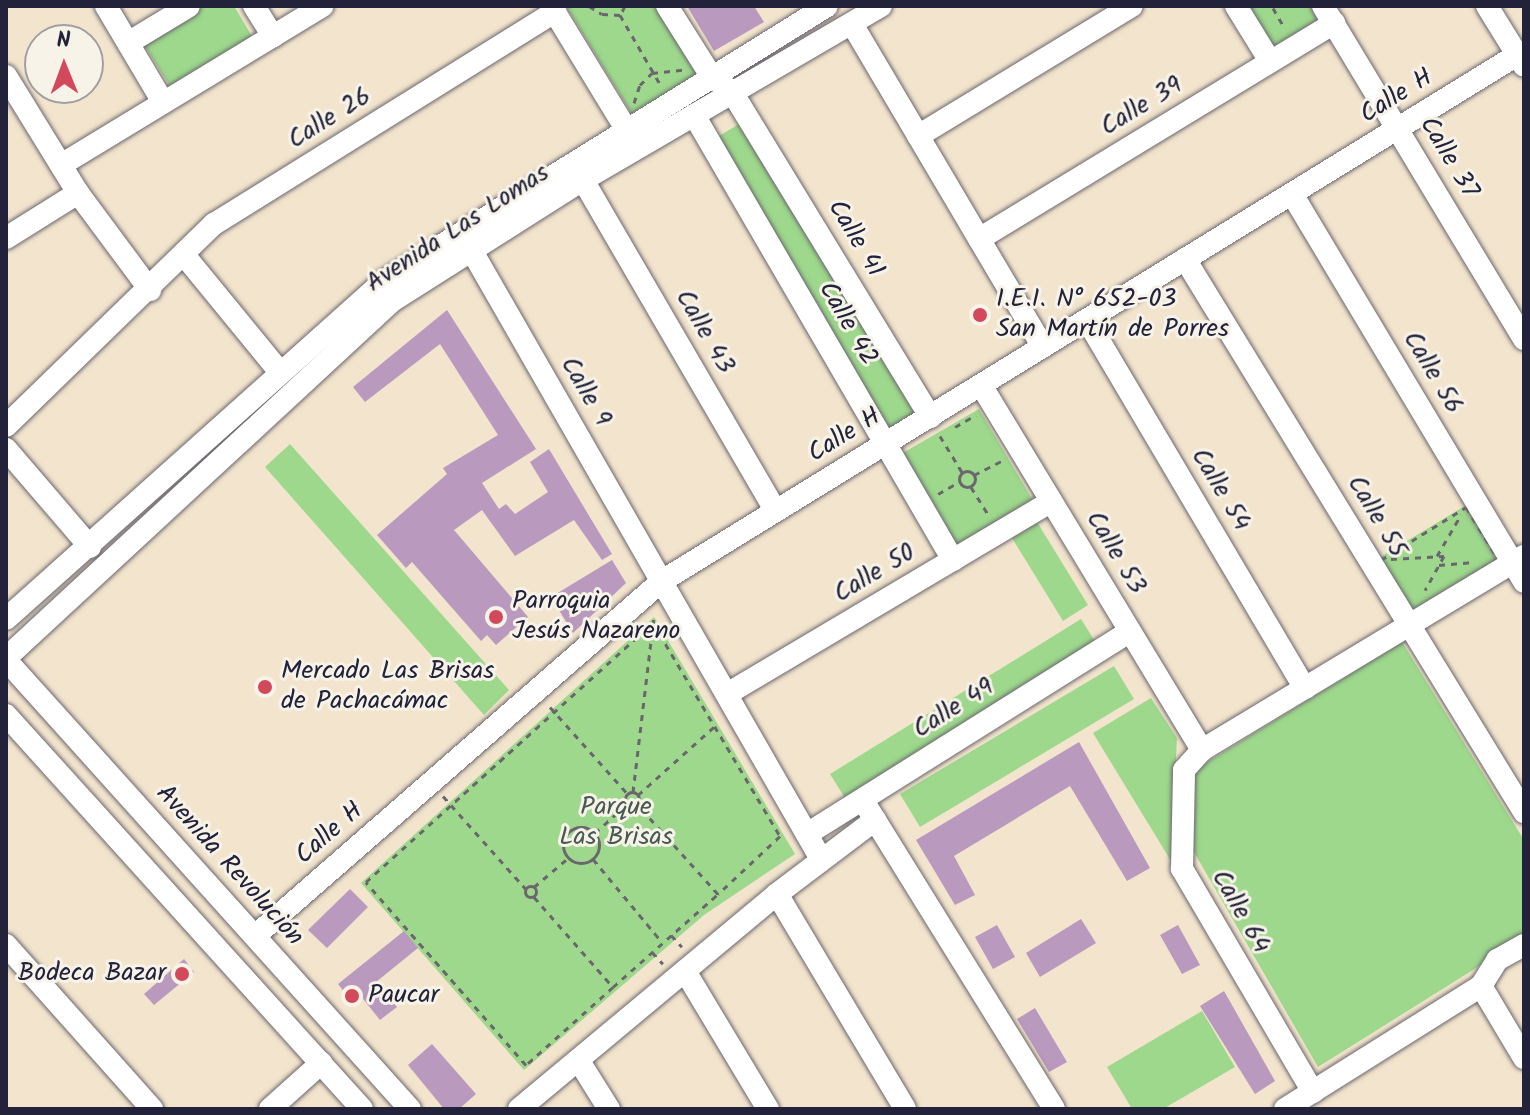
<!DOCTYPE html>
<meta charset="utf-8">
<style>
body{margin:0}
#map{position:relative;width:1530px;height:1115px;overflow:hidden;background:#f3e5cd;font-family:Kalam,sans-serif}
div>[style]{position:absolute}
[style*='--x']{left:calc(var(--x)*1px);top:calc(var(--y)*1px);width:calc(var(--w)*1px);rotate:calc(var(--a)*1deg)}
.green>*{inset:0;background:#9dd88c}
.building>*{inset:0;background:#b999be}
.path>*{height:3px;margin-top:-1.5px;transform-origin:0;background:repeating-linear-gradient(90deg,#6b666e 0 6px,transparent 0 12px)}
.path>.ring{margin:-1.5px;padding:0;box-sizing:content-box;background:none;border:3px solid #6b666e;border-radius:50%}
.roads{filter:drop-shadow(0 0 2px #6b666e) drop-shadow(0 0 2px #6b666e)}
.minor>*{height:22px;margin:-11px;padding:0 11px;transform-origin:11px;border-radius:11px;background:#fff}
.dots>*{width:22px;height:22px;translate:-50% -50%;box-sizing:border-box;border:4px solid #f7f3e8;border-radius:50%}
span{translate:-50% -50%;white-space:nowrap;text-align:center;line-height:1.15;-webkit-text-stroke:6px #f7f3e8;paint-order:stroke}
.street-label{font-size:26px;color:#22223b}
.poi-label{font-size:26px;color:#22223b}
.left{translate:0 -50%;text-align:left}
.right{translate:-100% -50%;text-align:right}
.park-label{font-size:26px;color:#475953}
.frame{position:absolute;inset:0;border:8px solid #22223b;pointer-events:none}
.north{position:absolute;left:24px;top:24px;width:80px;height:80px;box-sizing:border-box;background:#f7f3e8;border:2px solid #a29fa3;border-radius:50%;rotate:359deg;font-size:22px;font-weight:700;line-height:32px;text-align:center;color:#22223b}
.north::after{content:'';display:block;margin:auto;width:28px;height:36px;background:#d1495b;clip-path:polygon(50% 0,100% 100%,50% 72%,0 100%)}
</style>
<div id="map">
<div class="green">
<i style="clip-path:polygon(204px 6px,234px 6px,253px 38px,171px 88px,143px 43px)"></i>
<i style="clip-path:polygon(566px 6px,656px 6px,698px 74px,632px 114px)"></i>
<i style="clip-path:polygon(1245px 6px,1315px 6px,1325px 23px,1273px 54px)"></i>
<i style="clip-path:polygon(744px 121px,920px 410px,889px 428px,714px 139px)"></i>
<i style="clip-path:polygon(979px 409px,1035px 504px,957px 550px,901px 454px)"></i>
<i style="clip-path:polygon(290px 444px,509px 690px,484px 715px,265px 467px)"></i>
<i style="clip-path:polygon(1468px 504px,1502px 560px,1411px 616px,1377px 559px)"></i>
<i style="clip-path:polygon(1037px 522px,1088px 605px,1063px 621px,1012px 538px)"></i>
<i style="clip-path:polygon(654px 617px,795px 854px,704px 915px,524px 1070px,361px 883px)"></i>
<i style="clip-path:polygon(1081px 619px,1096px 643px,845px 798px,830px 774px)"></i>
<i style="clip-path:polygon(1402px 642px,1524px 840px,1524px 938px,1318px 1067px,1191px 847px,1193px 771px)"></i>
<i style="clip-path:polygon(1114px 666px,1134px 699px,920px 827px,900px 794px)"></i>
<i style="clip-path:polygon(1151px 698px,1177px 738px,1171px 861px,1093px 733px)"></i>
<i style="clip-path:polygon(1202px 1011px,1235px 1067px,1163px 1109px,1132px 1109px,1107px 1067px)"></i>
</div>
<div class="building">
<i style="clip-path:polygon(687px 6px,754px 6px,764px 22px,714px 51px)"></i>
<i style="clip-path:polygon(447px 310px,536px 449px,482px 483px,499px 509px,506px 504px,515px 514px,548px 492px,530px 462px,549px 449px,612px 554px,602px 560px,574px 520px,515px 556px,482px 510px,454px 530px,528px 617px,496px 645px,487px 635px,481px 641px,412px 562px,406px 568px,377px 535px,447px 474px,443px 468px,498px 435px,440px 344px,365px 402px,353px 387px)"></i>
<i style="clip-path:polygon(612px 560px,626px 583px,573px 633px,551px 597px)"></i>
<i style="clip-path:polygon(1079px 742px,1150px 868px,1127px 881px,1070px 786px,954px 856px,975px 895px,955px 905px,916px 840px)"></i>
<i style="clip-path:polygon(350px 889px,368px 907px,327px 948px,308px 930px)"></i>
<i style="clip-path:polygon(1081px 919px,1096px 943px,1040px 977px,1026px 953px)"></i>
<i style="clip-path:polygon(997px 925px,1015px 957px,993px 969px,975px 937px)"></i>
<i style="clip-path:polygon(1178px 925px,1200px 965px,1182px 974px,1160px 935px)"></i>
<i style="clip-path:polygon(404px 931px,418px 948px,376px 982px,397px 1007px,380px 1020px,360px 995px,352px 1002px,338px 984px)"></i>
<i style="clip-path:polygon(184px 959px,194px 972px,154px 1005px,144px 994px)"></i>
<i style="clip-path:polygon(1224px 991px,1275px 1081px,1255px 1094px,1200px 1006px)"></i>
<i style="clip-path:polygon(1035px 1008px,1067px 1062px,1049px 1072px,1017px 1019px)"></i>
<i style="clip-path:polygon(432px 1044px,476px 1094px,459px 1109px,444px 1109px,408px 1065px)"></i>
</div>
<div class="path">
<i style="--x:589;--y:6;--w:15;--a:32"></i>
<i style="--x:602;--y:14;--w:18;--a:3"></i>
<i style="--x:625;--y:6;--w:10;--a:119"></i>
<i style="--x:620;--y:15;--w:80;--a:59.9"></i>
<i style="--x:1264;--y:6;--w:12;--a:0"></i>
<i style="--x:1273;--y:8;--w:24;--a:60"></i>
<i style="--x:634;--y:103;--w:19;--a:-72"></i>
<i style="--x:640;--y:85;--w:17;--a:-45"></i>
<i style="--x:652;--y:73;--w:31;--a:-6"></i>
<i style="--x:955;--y:427;--w:24;--a:-30"></i>
<i style="--x:940;--y:436;--w:42;--a:58.6"></i>
<i class="ring" style="left:959px;top:471px;width:13px;height:13px"></i>
<i style="--x:974;--y:475;--w:33;--a:-27"></i>
<i style="--x:971;--y:487;--w:32;--a:58"></i>
<i style="--x:938;--y:494;--w:24;--a:-30"></i>
<i style="--x:1466;--y:507;--w:61;--a:58.4"></i>
<i style="--x:1498;--y:559;--w:101;--a:148.4"></i>
<i style="--x:1412;--y:612;--w:61;--a:-120.8"></i>
<i style="--x:1381;--y:560;--w:100;--a:-31.9"></i>
<i style="--x:1437;--y:556;--w:48;--a:-59.7"></i>
<i style="--x:1391;--y:559;--w:53;--a:-3.2"></i>
<i style="--x:1444;--y:556;--w:39;--a:119"></i>
<i style="--x:1439;--y:565;--w:32;--a:-5"></i>
<i style="--x:550;--y:707;--w:115;--a:48.2"></i>
<i class="ring" style="left:625px;top:792px;width:11px;height:11px"></i>
<i style="--x:633;--y:792;--w:177;--a:-83.2"></i>
<i style="--x:638;--y:795;--w:105;--a:-41.9"></i>
<i style="--x:443;--y:796;--w:125;--a:48.3"></i>
<i class="ring" style="left:563px;top:827px;width:33px;height:33px"></i>
<i style="--x:595;--y:833;--w:43;--a:-42.2"></i>
<i style="--x:593;--y:859;--w:108;--a:50.3"></i>
<i class="ring" style="left:525.5px;top:886.5px;width:8px;height:8px"></i>
<i style="--x:534;--y:887;--w:45;--a:-40.5"></i>
<i style="--x:534;--y:897;--w:120;--a:48.7"></i>
<i style="--x:613;--y:987;--w:140;--a:-41.5"></i>
<i style="--x:718;--y:894;--w:121;--a:-132"></i>
<i style="--x:671;--y:935;--w:16;--a:47"></i>
<i style="--x:652;--y:952;--w:16;--a:47"></i>
<i style="--x:613;--y:987;--w:117;--a:138.1"></i>
<i style="--x:526;--y:1065;--w:243;--a:-131.2"></i>
<i style="--x:366;--y:882;--w:387;--a:-42.1"></i>
<i style="--x:653;--y:623;--w:248;--a:59.2"></i>
<i style="--x:780;--y:836;--w:85;--a:136.9"></i>
</div>
<div class="roads">
<div class="minor">
<i style="--x:106;--y:6;--w:112;--a:59.3"></i>
<i style="--x:254;--y:6;--w:36;--a:58"></i>
<i style="--x:551;--y:6;--w:144;--a:58.6"></i>
<i style="--x:667;--y:6;--w:83;--a:57.8"></i>
<i style="--x:711;--y:76;--w:26;--a:37"></i>
<i style="--x:732;--y:92;--w:381;--a:58.6"></i>
<i style="--x:1236;--y:6;--w:65;--a:58.3"></i>
<i style="--x:1323;--y:6;--w:389;--a:58.9"></i>
<i style="--x:1487;--y:6;--w:70;--a:58.3"></i>
<i style="--x:852;--y:24;--w:375;--a:59.4"></i>
<i style="--x:128;--y:43;--w:71;--a:-31.2"></i>
<i style="--x:6;--y:76;--w:137;--a:58.4"></i>
<i style="--x:78;--y:193;--w:121;--a:53.4"></i>
<i style="--x:694;--y:115;--w:515;--a:59.8"></i>
<i style="--x:918;--y:136;--w:250;--a:-31.3"></i>
<i style="--x:61;--y:165;--w:306;--a:-31.3"></i>
<i style="--x:583;--y:180;--w:383;--a:59.8"></i>
<i style="--x:1292;--y:194;--w:452;--a:59.1"></i>
<i style="--x:6;--y:238;--w:85;--a:-32"></i>
<i style="--x:465;--y:239;--w:715;--a:60.14"></i>
<i style="--x:979;--y:239;--w:416;--a:-31.3"></i>
<i style="--x:184;--y:255;--w:150;--a:50.7"></i>
<i style="--x:1185;--y:259;--w:649;--a:58.49"></i>
<i style="--x:1087;--y:320;--w:428;--a:59.4"></i>
<i style="--x:981;--y:385;--w:427;--a:58.8"></i>
<i style="--x:6;--y:426;--w:290;--a:-44.2"></i>
<i style="--x:214;--y:224;--w:402;--a:-31.9"></i>
<i style="--x:6;--y:449;--w:129;--a:49.4"></i>
<i style="--x:6;--y:619;--w:507;--a:-41.8"></i>
<i style="--x:384;--y:281;--w:521;--a:-31.83"></i>
<i style="--x:6;--y:658;--w:526;--a:-42.76"></i>
<i style="--x:392;--y:301;--w:226;--a:-32.4"></i>
<i style="--x:583;--y:180;--w:345;--a:-30.3"></i>
<i style="--x:6;--y:660;--w:604;--a:48.02"></i>
<i style="--x:727;--y:694;--w:377;--a:-30.7"></i>
<i style="--x:6;--y:715;--w:531;--a:47.9"></i>
<i style="--x:867;--y:807;--w:355;--a:58.2"></i>
<i style="--x:807;--y:834;--w:381;--a:-32.1"></i>
<i style="--x:777;--y:894;--w:250;--a:59.2"></i>
<i style="--x:255;--y:936;--w:540;--a:-41.1"></i>
<i style="--x:662;--y:581;--w:1004;--a:-31.6"></i>
<i style="--x:6;--y:945;--w:220;--a:48.3"></i>
<i style="--x:685;--y:971;--w:161;--a:59"></i>
<i style="--x:1481;--y:986;--w:84;--a:59.2"></i>
<i style="--x:1481;--y:986;--w:31;--a:-58"></i>
<i style="--x:1497;--y:960;--w:31;--a:-29"></i>
<i style="--x:579;--y:1061;--w:57;--a:58"></i>
<i style="--x:1313;--y:1092;--w:259;--a:-120.4"></i>
<i style="--x:1182;--y:869;--w:99;--a:-88.8"></i>
<i style="--x:1184;--y:770;--w:27;--a:-48"></i>
<i style="--x:1202;--y:750;--w:376;--a:-31.1"></i>
<i style="--x:270;--y:1109;--w:69;--a:-42"></i>
<i style="--x:519;--y:1109;--w:336;--a:-39.8"></i>
<i style="--x:777;--y:894;--w:123;--a:-37.1"></i>
<i style="--x:1285;--y:1109;--w:231;--a:-32.1"></i>
</div>
</div>
<div class="dots">
<i style="left:980px;top:315px;background:#d1495b"></i>
<i style="left:496px;top:617px;background:#d1495b"></i>
<i style="left:265px;top:687px;background:#d1495b"></i>
<i style="left:182px;top:974px;background:#d1495b"></i>
<i style="left:352px;top:996px;background:#d1495b"></i>
</div>
<div class="street-label">
<span style="left:1397px;top:97px;rotate:-32deg">Calle H</span>
<span style="left:1142px;top:107px;rotate:-31deg">Calle 39</span>
<span style="left:330px;top:119px;rotate:-32deg">Calle 26</span>
<span style="left:1448px;top:158px;rotate:59deg">Calle 37</span>
<span style="left:458px;top:229px;rotate:-33deg">Avenida Las Lomas</span>
<span style="left:855px;top:239px;rotate:59deg">Calle 41</span>
<span style="left:847px;top:324px;rotate:60deg">Calle 42</span>
<span style="left:704px;top:332px;rotate:60deg">Calle 43</span>
<span style="left:1432px;top:373px;rotate:59deg">Calle 56</span>
<span style="left:585px;top:392px;rotate:60deg">Calle 9</span>
<span style="left:845px;top:436px;rotate:-32deg">Calle H</span>
<span style="left:1220px;top:490px;rotate:59deg">Calle 54</span>
<span style="left:1376px;top:517px;rotate:59deg">Calle 55</span>
<span style="left:1115px;top:553px;rotate:59deg">Calle 53</span>
<span style="left:875px;top:574px;rotate:-31deg">Calle 50</span>
<span style="left:954px;top:709px;rotate:-32deg">Calle 49</span>
<span style="left:330px;top:834px;rotate:-41deg">Calle H</span>
<span style="left:229px;top:866px;rotate:48deg">Avenida Revolución</span>
<span style="left:1240px;top:912px;rotate:60deg">Calle 64</span>
</div>
<div class="poi-label">
<span class="left" style="left:996px;top:315px">I.E.I. N° 652-03<br>San Martín de Porres</span>
<span class="left" style="left:512px;top:617px">Parroquia<br>Jesús Nazareno</span>
<span class="left" style="left:281px;top:687px">Mercado Las Brisas<br>de Pachacámac</span>
<span class="right" style="left:166px;top:974px">Bodeca Bazar</span>
<span class="left" style="left:368px;top:996px">Paucar</span>
</div>
<div class="park-label">
<span style="left:616px;top:823px">Parque<br>Las Brisas</span>
</div>
<div class="frame"></div>
<div class="north">N</div>
</div>
